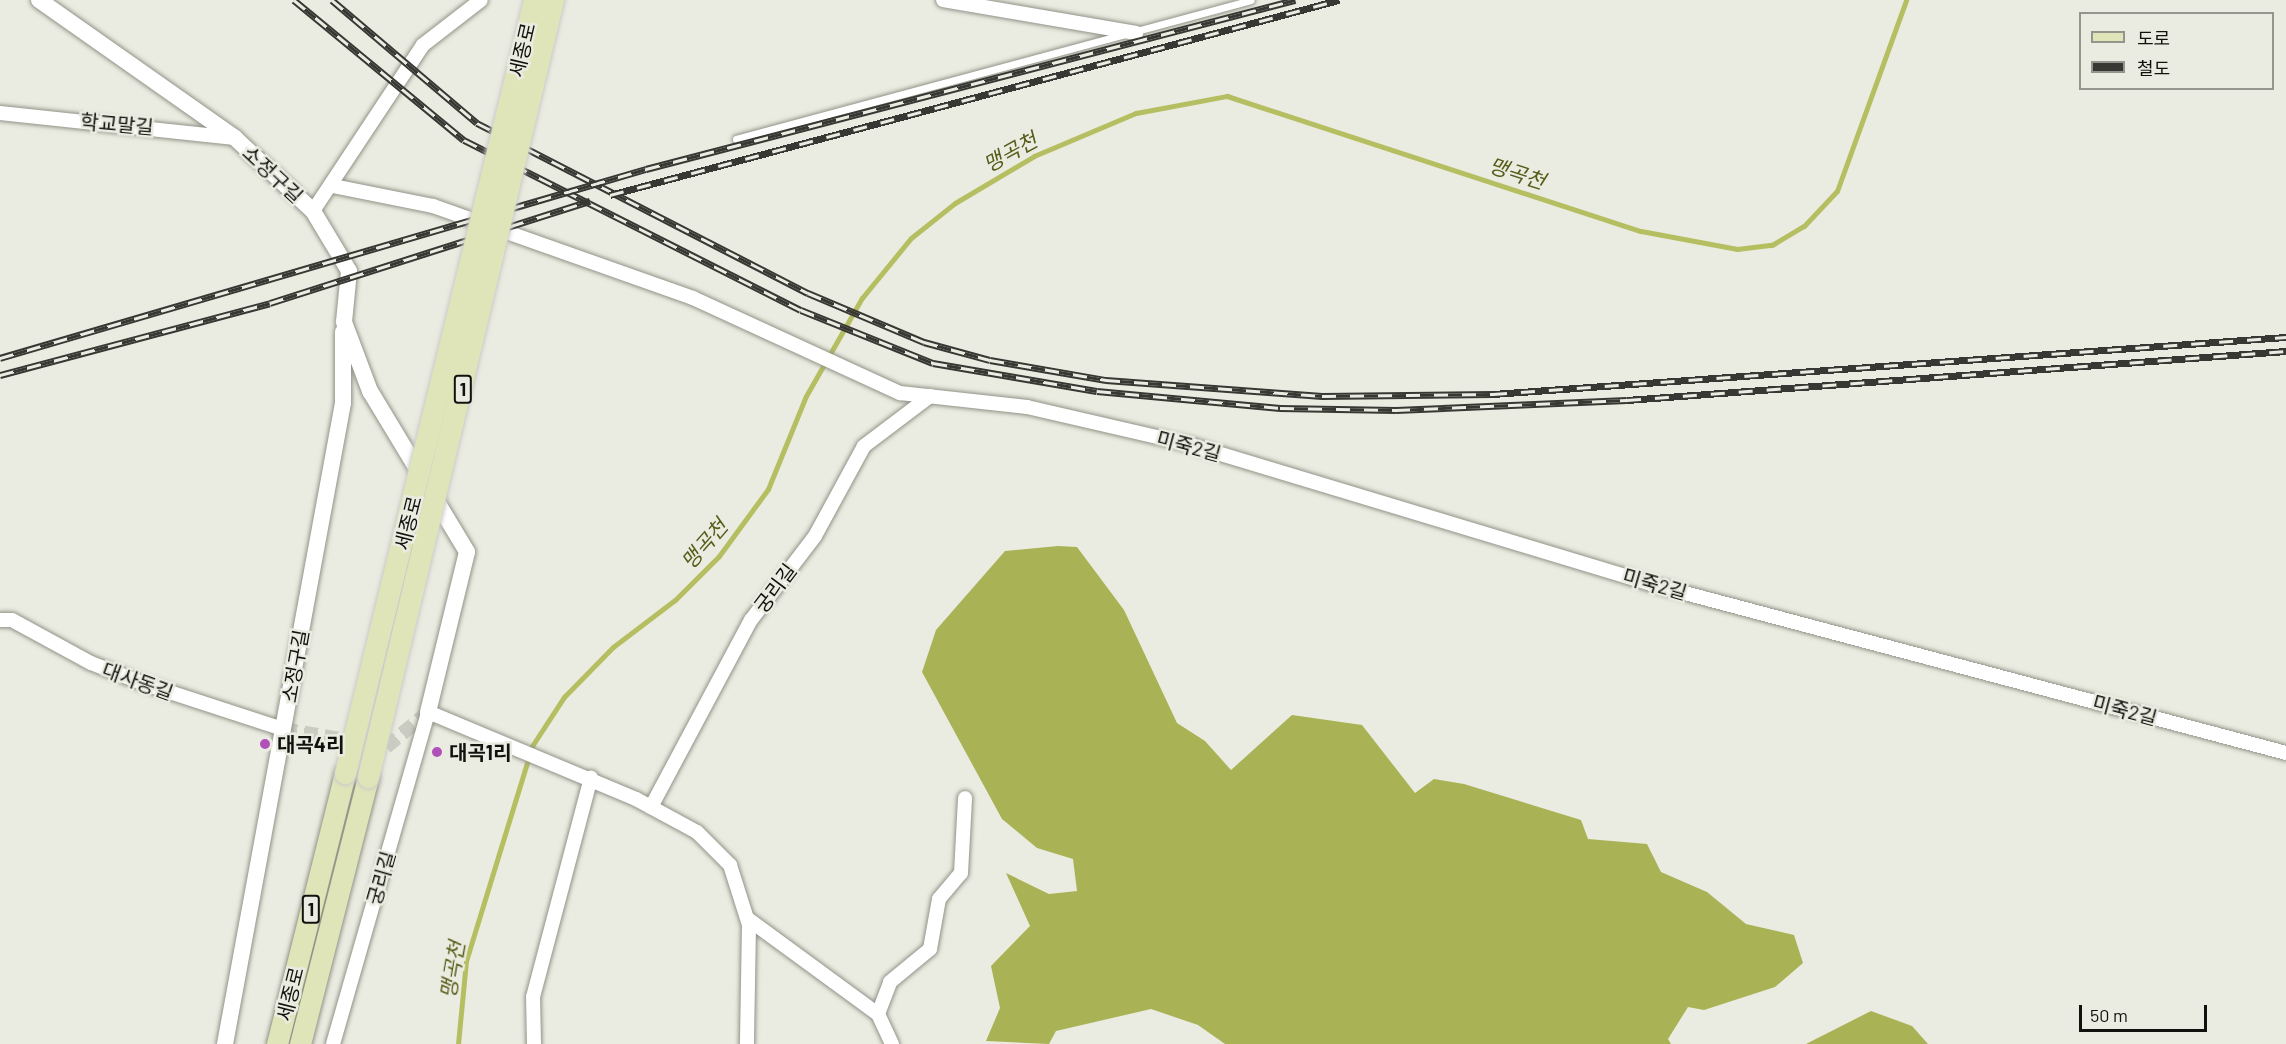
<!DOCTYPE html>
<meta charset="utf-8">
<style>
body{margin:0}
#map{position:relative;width:2286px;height:1044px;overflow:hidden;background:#ebece1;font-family:Barlow,"Noto Sans KR",sans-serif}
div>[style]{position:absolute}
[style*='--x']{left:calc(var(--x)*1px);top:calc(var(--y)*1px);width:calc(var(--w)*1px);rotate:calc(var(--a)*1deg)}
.forest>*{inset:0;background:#a9b255}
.stream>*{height:5px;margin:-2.5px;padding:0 2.5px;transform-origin:2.5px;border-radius:2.5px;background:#b5be61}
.minor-tunnel>*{height:14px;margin-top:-7px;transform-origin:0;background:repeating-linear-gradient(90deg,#cacbc1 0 14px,transparent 0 21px)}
.roads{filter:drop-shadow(0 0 2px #919388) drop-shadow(0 0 2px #919388)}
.service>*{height:7px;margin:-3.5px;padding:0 3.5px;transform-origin:3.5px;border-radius:3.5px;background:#fff}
.minor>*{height:14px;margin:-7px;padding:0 7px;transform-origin:7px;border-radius:7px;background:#fff}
.tertiary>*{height:16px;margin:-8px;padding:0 8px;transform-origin:8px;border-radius:8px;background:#fff}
.primary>*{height:21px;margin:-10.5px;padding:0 10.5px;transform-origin:10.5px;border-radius:10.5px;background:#e0e5b9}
.rail>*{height:7px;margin-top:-3.5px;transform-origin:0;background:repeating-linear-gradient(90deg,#ebece1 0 14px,#373833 0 28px);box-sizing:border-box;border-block:2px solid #373833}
.bridges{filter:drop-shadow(0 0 2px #cbcbca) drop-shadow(0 0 2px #cbcbca)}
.primary-bridge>*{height:21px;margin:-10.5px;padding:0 10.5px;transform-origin:10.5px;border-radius:10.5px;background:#e0e5b9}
.dots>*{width:16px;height:16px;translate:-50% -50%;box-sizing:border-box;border:3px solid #ebece1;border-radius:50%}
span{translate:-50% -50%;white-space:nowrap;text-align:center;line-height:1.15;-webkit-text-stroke:5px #ebece1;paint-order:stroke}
.shield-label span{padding:2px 4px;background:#ebece1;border:2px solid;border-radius:4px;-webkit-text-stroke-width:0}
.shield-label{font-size:18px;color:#11120e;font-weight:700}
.street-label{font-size:20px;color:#11120e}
.poi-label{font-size:20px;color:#11120e;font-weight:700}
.left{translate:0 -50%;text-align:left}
.water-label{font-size:21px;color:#575c18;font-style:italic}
.legend{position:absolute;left:2079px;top:12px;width:195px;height:78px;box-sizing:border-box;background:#ebece1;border:2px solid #94958d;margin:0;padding:8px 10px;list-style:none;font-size:18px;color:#11120e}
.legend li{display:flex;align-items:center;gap:12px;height:30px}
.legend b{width:30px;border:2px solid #94958d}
.scale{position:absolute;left:2079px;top:1005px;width:128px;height:27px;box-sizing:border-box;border:3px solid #11120e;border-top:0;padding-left:8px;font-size:18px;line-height:21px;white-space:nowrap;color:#11120e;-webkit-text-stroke:4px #ebece1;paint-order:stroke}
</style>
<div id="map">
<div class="forest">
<i style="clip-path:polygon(1058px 546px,1077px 547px,1124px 610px,1177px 723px,1205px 741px,1231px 770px,1292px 715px,1362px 725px,1415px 793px,1434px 779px,1464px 784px,1581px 820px,1588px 839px,1647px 844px,1661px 872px,1707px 892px,1746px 924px,1794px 935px,1803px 963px,1775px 987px,1704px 1010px,1688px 1007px,1668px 1039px,1671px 1044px,1225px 1044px,1198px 1025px,1151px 1009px,1056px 1031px,1049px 1044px,986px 1041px,1000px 1008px,991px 966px,1030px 926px,1006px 873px,1049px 894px,1077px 891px,1073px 859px,1037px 848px,1002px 819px,922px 672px,936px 630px,1005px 551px)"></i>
<i style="clip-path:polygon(1871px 1011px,1912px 1026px,1928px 1044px,1806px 1044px)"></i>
</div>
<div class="stream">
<i style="--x:458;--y:1044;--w:83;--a:-84.5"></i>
<i style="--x:466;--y:961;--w:225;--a:-72.9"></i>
<i style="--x:532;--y:746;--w:59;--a:-56.9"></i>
<i style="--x:564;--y:697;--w:70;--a:-45.6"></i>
<i style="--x:613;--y:647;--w:78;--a:-37.2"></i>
<i style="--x:675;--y:600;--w:62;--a:-45"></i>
<i style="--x:719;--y:556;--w:83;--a:-53.8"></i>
<i style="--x:768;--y:489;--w:100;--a:-67.8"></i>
<i style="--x:806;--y:396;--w:113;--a:-60.3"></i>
<i style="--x:862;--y:298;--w:77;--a:-50.8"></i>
<i style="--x:911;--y:238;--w:56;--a:-38.5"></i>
<i style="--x:955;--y:203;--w:92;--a:-30.7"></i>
<i style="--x:1034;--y:156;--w:111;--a:-22.9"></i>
<i style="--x:1136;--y:113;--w:93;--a:-10.6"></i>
<i style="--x:1227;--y:96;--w:435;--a:18.1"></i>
<i style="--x:1641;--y:231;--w:98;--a:10.6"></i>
<i style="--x:1737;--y:249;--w:35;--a:-7"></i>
<i style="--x:1772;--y:245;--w:37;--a:-31"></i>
<i style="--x:1804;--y:226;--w:48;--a:-46.7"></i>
<i style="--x:1837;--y:191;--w:203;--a:-70.1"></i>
</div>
<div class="minor-tunnel">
<i style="--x:283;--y:729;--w:105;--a:9.9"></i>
<i style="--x:386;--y:747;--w:55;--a:-39.8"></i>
</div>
<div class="roads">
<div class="service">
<i style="--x:736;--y:139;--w:533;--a:-15.1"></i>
</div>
<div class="minor">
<i style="--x:943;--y:0;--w:196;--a:9.7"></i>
<i style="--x:0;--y:113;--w:236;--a:6.1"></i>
<i style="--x:333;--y:186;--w:102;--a:11.3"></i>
<i style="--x:433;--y:206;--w:276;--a:19.5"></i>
<i style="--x:693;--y:298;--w:228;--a:24.7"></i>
<i style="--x:900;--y:393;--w:128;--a:6.3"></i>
<i style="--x:1027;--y:407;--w:168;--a:13"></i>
<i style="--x:1191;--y:445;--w:481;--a:16.8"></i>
<i style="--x:1651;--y:584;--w:657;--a:14.9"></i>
<i style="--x:313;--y:211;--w:199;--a:-56.5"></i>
<i style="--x:423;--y:45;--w:73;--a:-37.8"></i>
<i style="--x:0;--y:620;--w:12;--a:0"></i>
<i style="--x:12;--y:620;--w:90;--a:28.6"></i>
<i style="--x:91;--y:663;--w:55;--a:21.4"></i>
<i style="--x:142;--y:683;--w:148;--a:18.1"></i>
<i style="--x:651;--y:807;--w:212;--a:-61.9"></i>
<i style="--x:751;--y:620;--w:106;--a:-52.7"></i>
<i style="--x:815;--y:536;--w:102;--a:-61.4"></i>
<i style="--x:864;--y:446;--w:83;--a:-37.1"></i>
<i style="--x:748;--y:919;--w:161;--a:36.2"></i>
<i style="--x:878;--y:1014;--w:33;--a:65"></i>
<i style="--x:878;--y:1014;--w:34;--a:-69"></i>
<i style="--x:890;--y:982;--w:52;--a:-39.5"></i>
<i style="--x:930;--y:949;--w:51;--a:-79.8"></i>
<i style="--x:939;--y:899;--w:34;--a:-50"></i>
<i style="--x:961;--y:873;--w:75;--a:-86.9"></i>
<i style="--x:333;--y:1044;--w:345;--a:-74"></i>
<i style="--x:428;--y:712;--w:225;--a:22.7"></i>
<i style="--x:636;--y:799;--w:69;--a:28.4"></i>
<i style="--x:697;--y:832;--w:47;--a:45"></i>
<i style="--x:730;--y:865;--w:63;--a:72.4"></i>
<i style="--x:749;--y:925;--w:119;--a:91"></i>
<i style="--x:534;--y:1044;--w:47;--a:-91.2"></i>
<i style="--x:533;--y:997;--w:227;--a:-75.2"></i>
</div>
<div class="tertiary">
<i style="--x:39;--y:0;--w:240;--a:35.1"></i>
<i style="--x:235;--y:138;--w:107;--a:43.1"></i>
<i style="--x:313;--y:211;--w:70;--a:59"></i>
<i style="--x:349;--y:271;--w:51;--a:95.6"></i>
<i style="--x:344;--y:322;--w:74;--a:69.4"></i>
<i style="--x:370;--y:391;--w:188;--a:58.9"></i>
<i style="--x:467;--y:552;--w:165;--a:103.7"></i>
<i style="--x:225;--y:1044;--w:652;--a:-79.57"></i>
<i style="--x:343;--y:403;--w:71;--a:-90"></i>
</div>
<div class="primary">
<i style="--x:277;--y:1044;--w:279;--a:-75.9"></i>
<i style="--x:300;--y:1044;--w:276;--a:-75.7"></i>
</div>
</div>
<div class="rail">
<i style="--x:294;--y:0;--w:220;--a:39.5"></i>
<i style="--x:464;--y:140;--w:377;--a:26.8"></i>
<i style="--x:801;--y:310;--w:142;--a:21.9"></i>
<i style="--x:933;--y:363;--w:166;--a:9.7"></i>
<i style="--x:1097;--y:391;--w:184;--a:5.3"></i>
<i style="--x:1280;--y:408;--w:116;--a:1"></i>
<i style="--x:1396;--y:410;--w:231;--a:-2.5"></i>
<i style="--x:1627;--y:400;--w:661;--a:-4.25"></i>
<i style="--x:332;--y:0;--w:190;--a:40.3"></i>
<i style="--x:477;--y:123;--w:372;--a:27.2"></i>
<i style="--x:808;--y:293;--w:126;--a:22.9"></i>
<i style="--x:924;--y:342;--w:68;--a:15.3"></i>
<i style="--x:990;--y:360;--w:118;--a:9.8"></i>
<i style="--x:1106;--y:380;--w:217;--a:4.2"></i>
<i style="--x:1322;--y:396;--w:171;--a:-0.7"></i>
<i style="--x:1493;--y:394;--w:795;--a:-4.11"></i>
<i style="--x:610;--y:195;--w:755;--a:-14.98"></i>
<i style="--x:0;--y:358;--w:673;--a:-16.31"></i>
<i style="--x:646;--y:169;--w:671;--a:-14.6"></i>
<i style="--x:0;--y:375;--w:279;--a:-14.9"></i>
<i style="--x:270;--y:303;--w:336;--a:-17.7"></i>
</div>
<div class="bridges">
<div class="primary-bridge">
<i style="--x:345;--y:773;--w:796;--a:-76.26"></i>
<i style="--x:368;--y:777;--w:799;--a:-76.61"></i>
</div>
</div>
<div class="dots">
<i style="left:265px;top:744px;background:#b051ba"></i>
<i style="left:437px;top:752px;background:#b051ba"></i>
</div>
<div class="shield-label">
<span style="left:463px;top:389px">1</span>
<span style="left:311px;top:909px">1</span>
</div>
<div class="street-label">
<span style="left:522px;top:50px;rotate:-77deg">세종로</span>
<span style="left:117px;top:124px;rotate:5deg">학교말길</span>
<span style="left:273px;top:174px;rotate:43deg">소정구길</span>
<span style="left:1189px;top:446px;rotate:15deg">미죽2길</span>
<span style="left:408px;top:523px;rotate:-76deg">세종로</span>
<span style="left:1655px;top:584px;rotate:16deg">미죽2길</span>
<span style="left:775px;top:588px;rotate:-53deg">궁리길</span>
<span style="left:295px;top:666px;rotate:-80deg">소정구길</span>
<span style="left:138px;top:681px;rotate:20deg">대사동길</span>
<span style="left:2125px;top:710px;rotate:15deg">미죽2길</span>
<span style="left:381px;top:878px;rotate:-74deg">궁리길</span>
<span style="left:290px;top:994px;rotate:-76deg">세종로</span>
</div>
<div class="poi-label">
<span class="left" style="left:277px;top:744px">대곡4리</span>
<span class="left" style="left:449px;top:752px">대곡1리</span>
</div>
<div class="water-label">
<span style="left:1010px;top:152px;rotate:-29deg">맹곡천</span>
<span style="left:1517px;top:173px;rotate:18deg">맹곡천</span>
<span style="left:704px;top:544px;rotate:-49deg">맹곡천</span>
<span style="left:452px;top:970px;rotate:-80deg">맹곡천</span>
</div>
<ul class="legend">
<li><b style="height:8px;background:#e0e5b9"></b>도로</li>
<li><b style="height:8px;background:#373833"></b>철도</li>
</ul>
<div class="scale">50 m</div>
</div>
